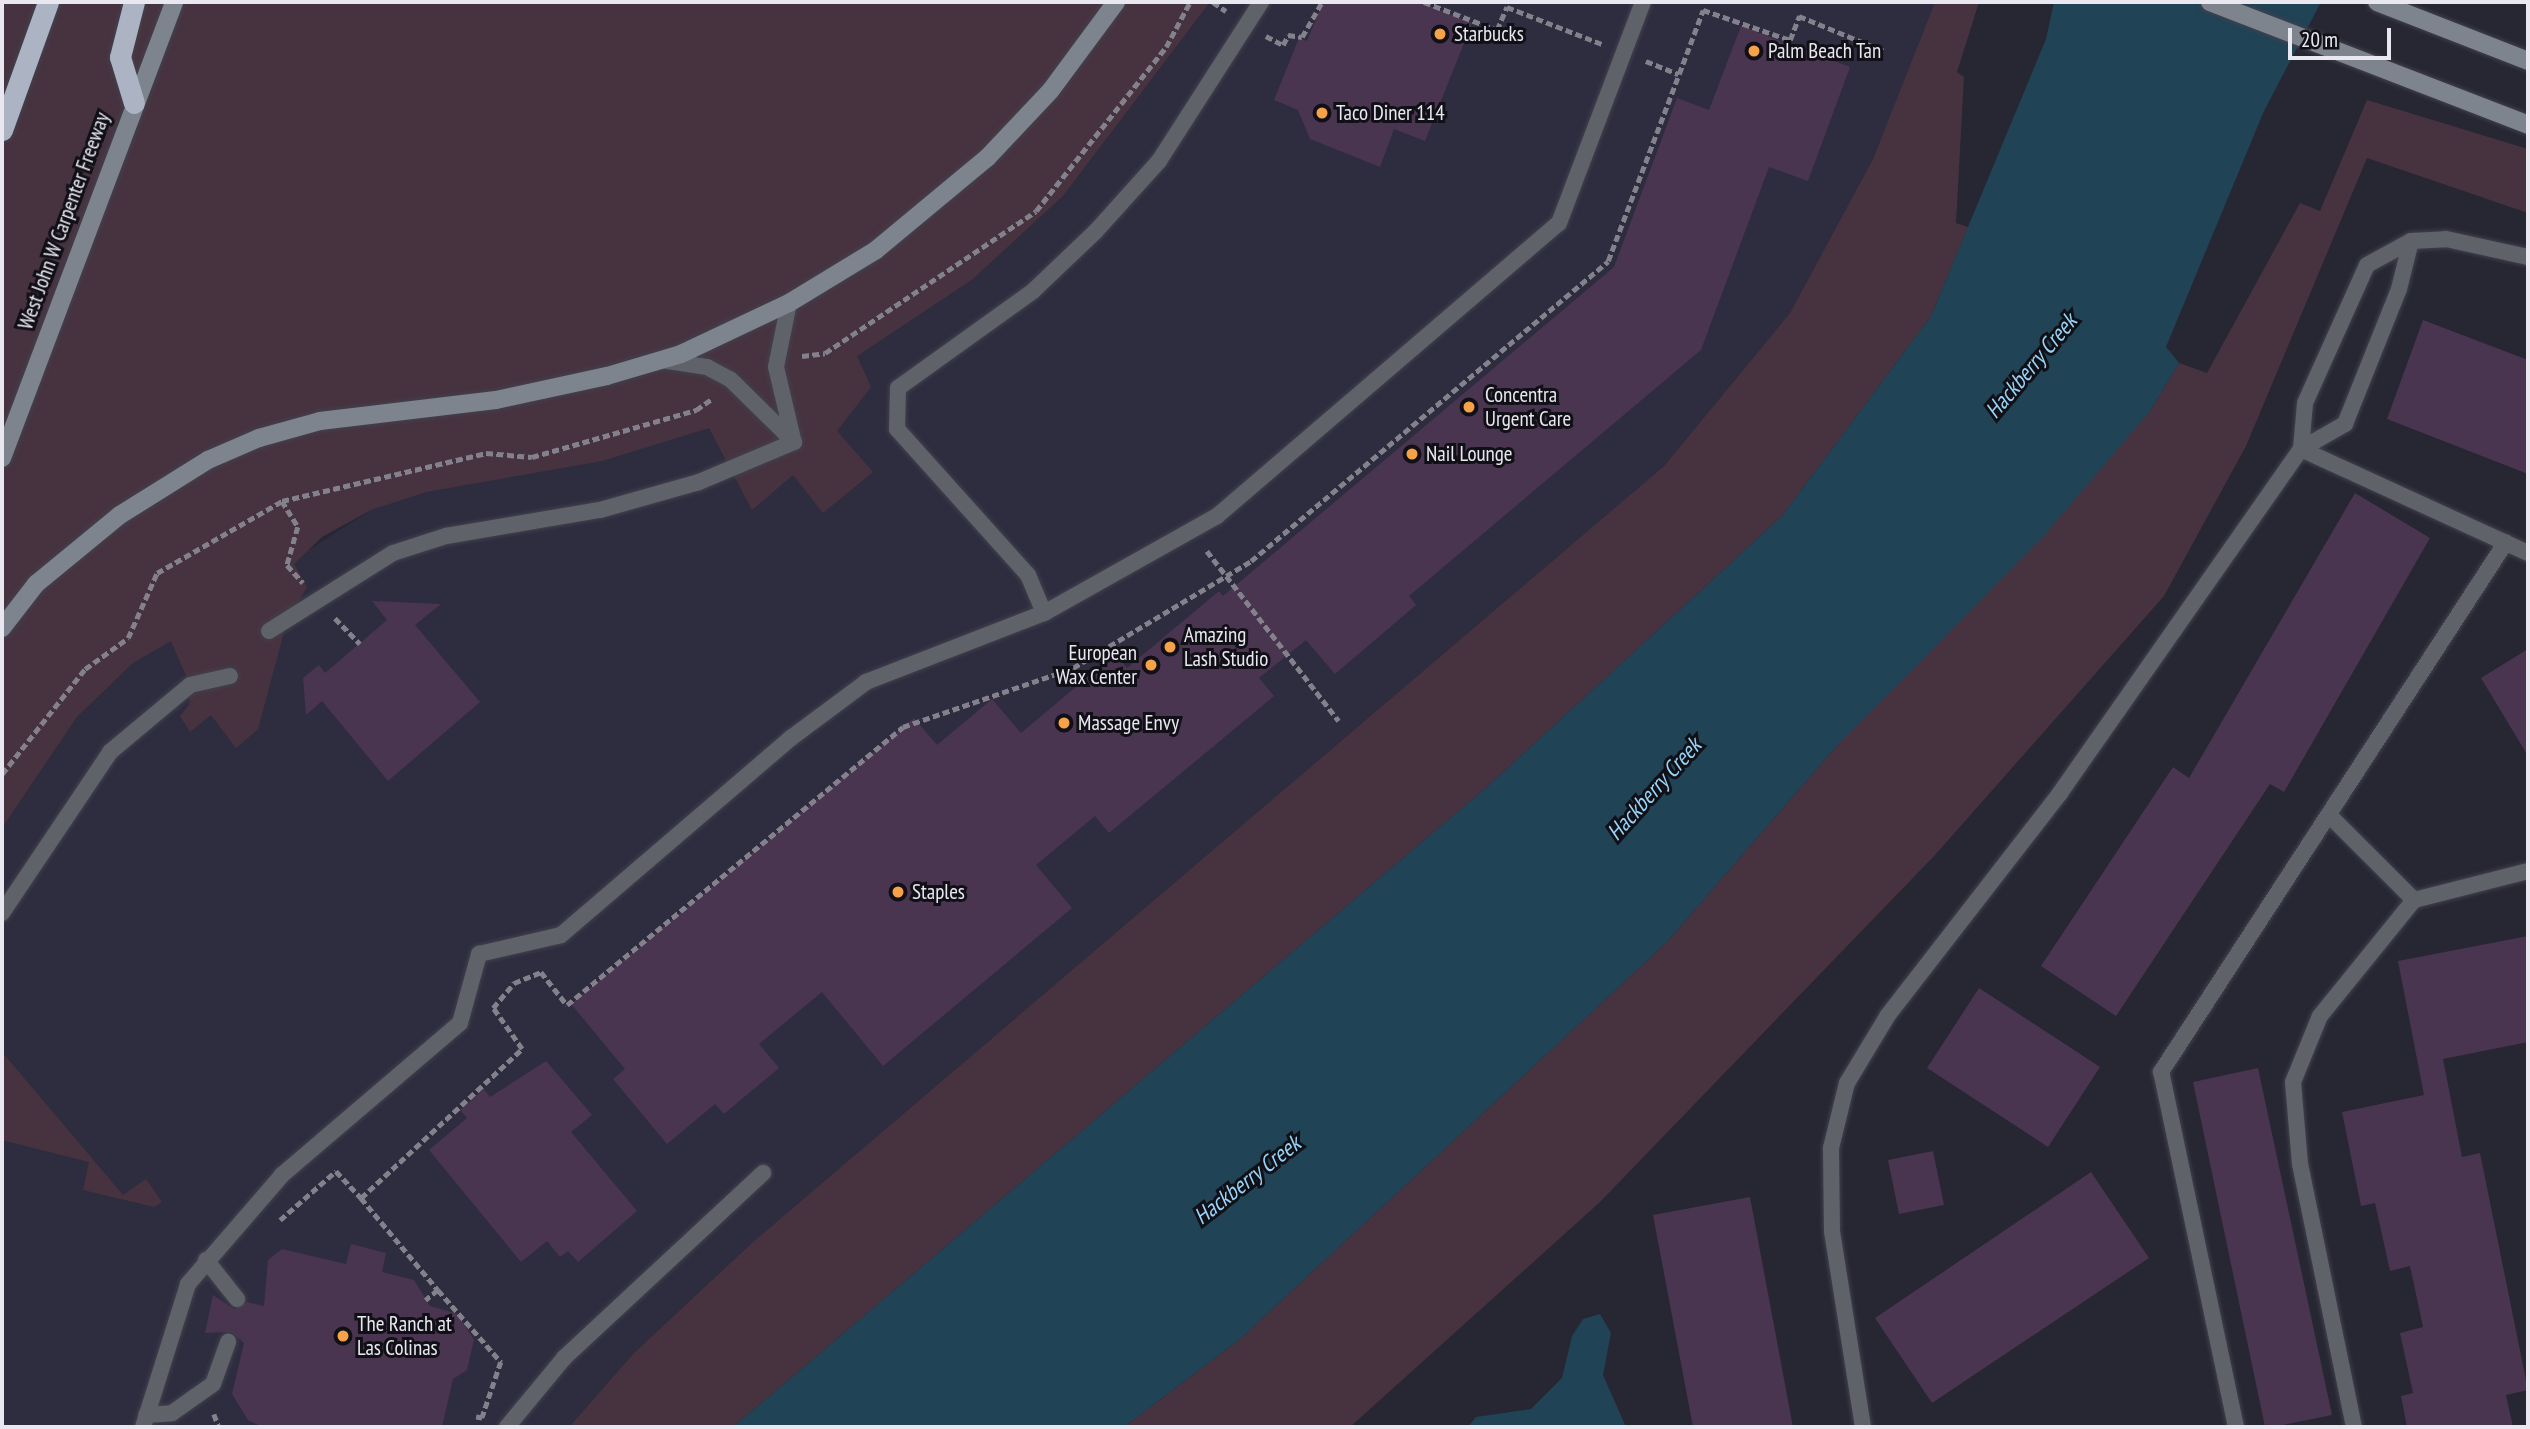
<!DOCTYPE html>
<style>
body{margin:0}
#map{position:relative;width:2530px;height:1429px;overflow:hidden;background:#272633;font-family:"PT Sans Narrow",sans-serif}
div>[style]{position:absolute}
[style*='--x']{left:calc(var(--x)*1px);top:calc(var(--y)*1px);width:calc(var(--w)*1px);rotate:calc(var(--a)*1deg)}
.built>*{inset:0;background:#2e2c3f}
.green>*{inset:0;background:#47333f}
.water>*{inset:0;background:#204356}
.building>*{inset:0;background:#493550}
.path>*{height:4.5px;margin-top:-2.25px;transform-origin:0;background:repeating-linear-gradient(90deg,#82818c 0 7px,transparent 0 10.5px)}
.roads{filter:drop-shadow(0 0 2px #42414e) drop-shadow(0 0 2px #42414e)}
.lane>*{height:16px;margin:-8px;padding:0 8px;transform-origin:8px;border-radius:8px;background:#5f6369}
.secondary>*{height:18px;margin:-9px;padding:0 9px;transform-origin:9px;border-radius:9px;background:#7e848e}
.highway>*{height:21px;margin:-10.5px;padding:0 10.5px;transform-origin:10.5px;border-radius:10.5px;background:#acb4c4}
.dots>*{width:19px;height:19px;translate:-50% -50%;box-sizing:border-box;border:4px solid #111016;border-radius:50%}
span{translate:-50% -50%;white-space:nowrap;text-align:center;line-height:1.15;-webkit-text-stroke:6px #111016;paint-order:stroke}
.poi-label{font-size:21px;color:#e9e8f1}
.left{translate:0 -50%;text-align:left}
.right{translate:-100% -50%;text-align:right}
.street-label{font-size:21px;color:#e9e8f1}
.water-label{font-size:23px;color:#96d4f9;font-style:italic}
.frame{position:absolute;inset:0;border:4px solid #e9e8f1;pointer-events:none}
.scale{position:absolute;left:2288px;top:28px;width:103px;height:32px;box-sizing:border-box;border:4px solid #e9e8f1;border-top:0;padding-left:9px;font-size:21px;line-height:24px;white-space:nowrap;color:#e9e8f1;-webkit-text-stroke:5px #111016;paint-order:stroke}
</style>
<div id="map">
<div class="built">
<i style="clip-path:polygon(1210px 2px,1935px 2px,1873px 159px,1790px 313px,1664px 466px,754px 1241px,634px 1353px,569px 1427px,2px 1427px,2px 828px,77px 717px,133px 663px,371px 510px,973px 279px,1063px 196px)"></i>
</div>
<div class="green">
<i style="clip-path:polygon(2px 2px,1210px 2px,1063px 196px,973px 279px,857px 356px,871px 387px,837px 431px,873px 472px,823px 513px,793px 475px,752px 510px,709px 428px,602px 461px,426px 492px,371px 510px,322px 537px,294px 564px,307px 587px,287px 621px,258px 729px,236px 748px,211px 715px,190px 732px,180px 716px,189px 705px,190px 685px,171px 641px,133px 663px,77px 717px,2px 828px)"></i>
<i style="clip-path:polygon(1935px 2px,1979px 2px,1957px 72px,1964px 77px,1956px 223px,1968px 227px,1931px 316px,1782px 516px,1488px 786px,733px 1427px,569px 1427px,634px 1353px,754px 1241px,1664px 466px,1790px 313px,1873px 159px)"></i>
<i style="clip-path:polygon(2367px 100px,2528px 149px,2528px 213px,2367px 158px,2246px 446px,2164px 596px,1935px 855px,1600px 1202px,1350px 1427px,1124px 1427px,1240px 1339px,1666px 943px,1834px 749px,2150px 411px,2179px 363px,2207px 373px,2300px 203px,2320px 211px)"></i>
<i style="clip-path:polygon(2px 1052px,123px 1195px,146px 1179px,162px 1202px,154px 1207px,83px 1190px,89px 1162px,2px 1140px)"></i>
</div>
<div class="water">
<i style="clip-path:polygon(2054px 2px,2321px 2px,2264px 111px,2166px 347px,2179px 363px,2150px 411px,2043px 537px,1834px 749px,1666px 943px,1240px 1339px,1124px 1427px,733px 1427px,1488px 786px,1782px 516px,1931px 316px,2046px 39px)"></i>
<i style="clip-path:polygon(1600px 1314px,1611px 1333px,1603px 1375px,1626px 1427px,1468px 1427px,1476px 1417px,1531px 1409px,1562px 1378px,1572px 1336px,1583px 1319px)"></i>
</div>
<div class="building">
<i style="clip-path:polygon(1323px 2px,1420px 2px,1472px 23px,1425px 141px,1394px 129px,1380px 167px,1310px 139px,1298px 110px,1274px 100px,1299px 38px,1307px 41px)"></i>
<i style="clip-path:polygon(1741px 26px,1850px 67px,1808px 181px,1769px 167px,1701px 350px,1409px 596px,1416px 605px,1335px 674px,1306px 640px,1259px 678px,1274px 696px,1109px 833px,1095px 816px,1036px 865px,1072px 908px,883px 1066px,822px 992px,759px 1044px,779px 1068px,724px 1114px,715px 1104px,667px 1144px,613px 1079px,625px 1069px,571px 1004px,914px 718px,937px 745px,992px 699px,1021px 733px,1115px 654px,1127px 668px,1219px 591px,1223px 596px,1614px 267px,1677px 98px,1709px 110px)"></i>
<i style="clip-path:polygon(2423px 320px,2528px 360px,2528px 474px,2387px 419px)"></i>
<i style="clip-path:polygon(2355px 493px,2430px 538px,2284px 792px,2270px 784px,2116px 1016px,2041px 966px,2173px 767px,2189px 778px)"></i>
<i style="clip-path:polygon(372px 601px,441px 604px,415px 625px,480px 702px,388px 781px,322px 701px,306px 715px,303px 678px,319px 665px,325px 673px,387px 620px)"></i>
<i style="clip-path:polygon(2528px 649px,2528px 756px,2481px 678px)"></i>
<i style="clip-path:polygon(2528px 936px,2528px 1042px,2443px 1059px,2462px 1157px,2480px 1153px,2528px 1390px,2506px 1395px,2513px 1427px,2407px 1427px,2401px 1396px,2413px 1393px,2400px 1333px,2423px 1327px,2410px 1266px,2390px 1271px,2375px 1203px,2361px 1206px,2342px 1112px,2424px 1095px,2398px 961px)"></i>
<i style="clip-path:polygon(1979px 988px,2100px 1067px,2048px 1147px,1927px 1068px)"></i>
<i style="clip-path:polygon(546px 1061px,592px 1115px,571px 1132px,637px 1211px,578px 1262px,568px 1251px,560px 1257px,547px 1241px,521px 1262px,429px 1150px,467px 1118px,460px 1110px,484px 1089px,490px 1097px)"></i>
<i style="clip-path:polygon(2258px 1068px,2332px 1415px,2273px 1427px,2265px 1427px,2193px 1082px)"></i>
<i style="clip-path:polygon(1933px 1151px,1944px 1205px,1899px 1214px,1888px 1160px)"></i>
<i style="clip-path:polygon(2091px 1172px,2149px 1258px,1932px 1403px,1875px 1318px)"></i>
<i style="clip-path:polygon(1750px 1197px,1793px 1427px,1693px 1427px,1653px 1215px)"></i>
<i style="clip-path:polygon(351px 1244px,386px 1253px,382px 1272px,414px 1280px,430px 1306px,458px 1314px,474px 1340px,467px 1370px,453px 1379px,442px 1427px,262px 1427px,248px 1420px,232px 1394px,244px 1343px,231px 1332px,205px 1333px,213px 1295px,234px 1309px,247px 1302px,264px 1306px,268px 1260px,282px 1249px,346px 1264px)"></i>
</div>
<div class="path">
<i style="--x:1213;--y:2;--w:16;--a:35"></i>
<i style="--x:1424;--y:2;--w:78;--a:21"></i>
<i style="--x:1497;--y:30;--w:25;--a:-67"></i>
<i style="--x:1507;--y:7;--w:102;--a:21.3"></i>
<i style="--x:1266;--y:36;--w:19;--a:28"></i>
<i style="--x:1283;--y:45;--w:11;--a:-63"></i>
<i style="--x:1288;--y:35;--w:14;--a:8"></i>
<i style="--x:1302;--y:37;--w:40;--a:-60.3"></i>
<i style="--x:1646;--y:61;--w:35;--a:22"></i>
<i style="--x:1679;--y:74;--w:68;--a:-69.4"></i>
<i style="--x:1703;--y:10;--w:92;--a:19"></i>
<i style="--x:1790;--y:40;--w:26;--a:-69"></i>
<i style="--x:1799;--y:16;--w:92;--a:22.4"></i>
<i style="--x:802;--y:356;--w:23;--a:-7"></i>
<i style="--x:825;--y:353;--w:254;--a:-33.9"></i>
<i style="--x:1036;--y:211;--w:209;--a:-51.6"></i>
<i style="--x:1166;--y:47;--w:51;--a:-61.9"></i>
<i style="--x:282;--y:501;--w:31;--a:58"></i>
<i style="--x:298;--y:527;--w:40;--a:106"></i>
<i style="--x:287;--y:565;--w:24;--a:48"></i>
<i style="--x:1207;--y:551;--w:215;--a:52.2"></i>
<i style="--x:335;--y:618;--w:36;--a:46"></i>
<i style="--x:2;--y:774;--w:134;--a:-51.7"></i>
<i style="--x:85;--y:669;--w:53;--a:-35.8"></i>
<i style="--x:128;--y:638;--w:71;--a:-66"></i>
<i style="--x:157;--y:573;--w:144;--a:-29.9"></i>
<i style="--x:282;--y:501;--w:210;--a:-13.2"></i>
<i style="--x:486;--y:453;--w:46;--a:5"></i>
<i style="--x:532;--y:457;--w:171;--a:-16"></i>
<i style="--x:696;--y:410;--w:19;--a:-35"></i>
<i style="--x:361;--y:1198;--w:120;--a:50.1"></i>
<i style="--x:438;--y:1290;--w:16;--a:140"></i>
<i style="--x:280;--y:1220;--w:74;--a:-41.2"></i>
<i style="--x:336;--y:1171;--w:37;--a:47"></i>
<i style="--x:361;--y:1198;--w:219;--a:-42.8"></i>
<i style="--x:522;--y:1049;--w:50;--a:-125.3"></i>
<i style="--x:493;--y:1008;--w:33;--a:-50"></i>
<i style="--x:514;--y:983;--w:29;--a:-22"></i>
<i style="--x:541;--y:972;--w:42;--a:51.8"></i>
<i style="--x:567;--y:1005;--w:436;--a:-39.6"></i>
<i style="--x:903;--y:727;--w:180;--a:-19.1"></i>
<i style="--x:1073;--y:668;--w:208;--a:-31"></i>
<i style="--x:1251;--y:561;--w:466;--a:-40"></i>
<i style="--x:1608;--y:261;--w:200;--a:-69.2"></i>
<i style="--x:438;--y:1290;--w:96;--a:48.8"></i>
<i style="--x:501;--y:1362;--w:59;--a:108.7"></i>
<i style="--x:482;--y:1418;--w:6;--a:-171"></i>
<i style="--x:214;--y:1414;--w:14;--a:69"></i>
</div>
<div class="roads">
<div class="lane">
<i style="--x:789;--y:303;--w:65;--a:101.5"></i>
<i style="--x:776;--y:367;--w:74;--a:76.7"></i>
<i style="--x:661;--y:360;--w:47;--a:8.7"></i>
<i style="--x:707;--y:367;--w:26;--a:28"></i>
<i style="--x:730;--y:379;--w:90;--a:44.5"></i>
<i style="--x:2301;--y:449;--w:46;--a:-85"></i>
<i style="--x:2305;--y:403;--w:151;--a:-65.8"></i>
<i style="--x:2367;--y:265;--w:50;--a:-28.6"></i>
<i style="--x:2411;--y:241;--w:35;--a:-3"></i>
<i style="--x:2446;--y:239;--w:84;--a:12.4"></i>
<i style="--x:2301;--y:449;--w:250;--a:24.6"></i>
<i style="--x:1044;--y:613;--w:41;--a:-112.8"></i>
<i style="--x:1028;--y:575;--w:196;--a:-131.9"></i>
<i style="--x:897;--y:429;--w:41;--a:-88.6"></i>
<i style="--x:898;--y:388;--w:166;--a:-35.7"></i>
<i style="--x:1033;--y:291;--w:87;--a:-43.6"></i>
<i style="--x:1096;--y:231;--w:94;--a:-48"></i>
<i style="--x:1159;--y:161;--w:189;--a:-57.3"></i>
<i style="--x:269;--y:631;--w:146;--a:-32.2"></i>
<i style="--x:393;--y:553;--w:56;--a:-17.8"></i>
<i style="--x:446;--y:536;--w:156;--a:-9.6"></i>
<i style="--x:600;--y:510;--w:103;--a:-15.8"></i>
<i style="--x:699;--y:482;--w:103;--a:-22.8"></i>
<i style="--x:2332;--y:818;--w:116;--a:45"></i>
<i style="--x:2;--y:913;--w:194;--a:-56.1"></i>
<i style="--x:110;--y:752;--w:104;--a:-39.9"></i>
<i style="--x:190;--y:685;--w:41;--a:-12.7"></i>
<i style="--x:206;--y:1260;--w:50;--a:51.5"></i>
<i style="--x:146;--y:1415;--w:26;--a:-4"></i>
<i style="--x:172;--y:1413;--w:50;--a:-35.3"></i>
<i style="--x:213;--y:1384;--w:45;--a:-70.3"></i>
<i style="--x:143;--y:1427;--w:150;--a:-72.5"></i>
<i style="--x:188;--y:1284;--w:144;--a:-49.2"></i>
<i style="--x:282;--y:1175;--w:234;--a:-40.5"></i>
<i style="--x:460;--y:1023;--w:72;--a:-74.6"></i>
<i style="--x:479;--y:954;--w:84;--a:-13"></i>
<i style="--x:561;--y:935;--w:303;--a:-40.6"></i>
<i style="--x:791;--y:738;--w:94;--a:-36.7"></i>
<i style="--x:866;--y:682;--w:191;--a:-21.2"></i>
<i style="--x:1044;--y:613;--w:198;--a:-29.3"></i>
<i style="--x:1217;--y:516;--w:450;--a:-40.6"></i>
<i style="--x:1559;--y:223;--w:236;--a:-69.2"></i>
<i style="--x:507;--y:1427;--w:89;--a:-50.4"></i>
<i style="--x:564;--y:1358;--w:272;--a:-42.9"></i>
<i style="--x:1863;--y:1427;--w:198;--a:-99"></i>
<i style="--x:1832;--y:1231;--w:83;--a:-90.7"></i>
<i style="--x:1831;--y:1148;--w:67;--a:-76.2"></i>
<i style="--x:1847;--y:1083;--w:79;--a:-58.9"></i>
<i style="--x:1888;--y:1015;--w:281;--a:-52.2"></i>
<i style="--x:2060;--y:793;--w:420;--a:-55"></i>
<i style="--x:2301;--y:449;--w:51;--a:-29.6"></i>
<i style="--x:2345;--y:424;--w:145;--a:-68.2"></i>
<i style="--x:2399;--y:289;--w:49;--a:-76"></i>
<i style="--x:2236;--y:1427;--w:363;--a:-101.9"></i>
<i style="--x:2161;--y:1072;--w:632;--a:-56.94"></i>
<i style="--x:2354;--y:1427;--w:268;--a:-101.6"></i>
<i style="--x:2300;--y:1164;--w:82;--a:-94.9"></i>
<i style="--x:2293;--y:1082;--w:71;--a:-67.8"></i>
<i style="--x:2320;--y:1016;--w:149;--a:-51"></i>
<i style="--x:2414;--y:900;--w:118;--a:-14.3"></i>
</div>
<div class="secondary">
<i style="--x:2210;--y:2;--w:341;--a:21.1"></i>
<i style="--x:2377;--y:2;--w:162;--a:21.3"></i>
<i style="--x:2;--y:458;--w:487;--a:-69.3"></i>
<i style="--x:2;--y:628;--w:56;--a:-52.3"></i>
<i style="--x:36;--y:584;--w:109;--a:-39.4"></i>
<i style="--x:120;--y:515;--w:104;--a:-32"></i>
<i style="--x:208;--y:460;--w:56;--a:-23.3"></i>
<i style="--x:259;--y:438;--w:63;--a:-15.6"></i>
<i style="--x:320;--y:421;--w:177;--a:-6.8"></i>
<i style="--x:496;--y:400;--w:114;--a:-12.2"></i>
<i style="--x:607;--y:376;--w:77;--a:-16.6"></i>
<i style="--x:681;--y:354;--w:119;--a:-25.3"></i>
<i style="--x:789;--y:303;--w:102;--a:-31.3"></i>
<i style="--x:876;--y:250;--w:144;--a:-39.7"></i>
<i style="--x:987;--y:158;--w:93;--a:-46.7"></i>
<i style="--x:1051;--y:90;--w:109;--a:-53.5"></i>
</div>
<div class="highway">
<i style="--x:134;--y:2;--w:57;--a:104.3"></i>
<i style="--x:120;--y:57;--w:48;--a:73.1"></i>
<i style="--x:2;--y:130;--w:136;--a:-70.2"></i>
</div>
</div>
<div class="dots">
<i style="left:1440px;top:34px;background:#f6a248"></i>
<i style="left:1754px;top:51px;background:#f6a248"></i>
<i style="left:1322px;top:113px;background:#f6a248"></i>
<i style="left:1469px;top:407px;background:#f6a248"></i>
<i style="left:1412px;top:454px;background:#f6a248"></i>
<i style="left:1170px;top:647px;background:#f6a248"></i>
<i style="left:1151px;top:665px;background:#f6a248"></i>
<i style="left:1064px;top:723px;background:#f6a248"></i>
<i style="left:898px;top:892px;background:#f6a248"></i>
<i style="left:343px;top:1336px;background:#f6a248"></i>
</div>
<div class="poi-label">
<span class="left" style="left:1454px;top:34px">Starbucks</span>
<span class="left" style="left:1768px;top:51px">Palm Beach Tan</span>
<span class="left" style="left:1336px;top:113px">Taco Diner 114</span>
<span class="left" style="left:1485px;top:407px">Concentra<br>Urgent Care</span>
<span class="left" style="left:1426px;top:454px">Nail Lounge</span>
<span class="left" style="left:1184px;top:647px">Amazing<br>Lash Studio</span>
<span class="right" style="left:1137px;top:665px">European<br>Wax Center</span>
<span class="left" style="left:1078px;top:723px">Massage Envy</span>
<span class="left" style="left:912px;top:892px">Staples</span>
<span class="left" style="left:357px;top:1336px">The Ranch at<br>Las Colinas</span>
</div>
<div class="street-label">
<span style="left:64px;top:221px;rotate:-70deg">West John W Carpenter Freeway</span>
</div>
<div class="water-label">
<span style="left:2031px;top:366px;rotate:-50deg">Hackberry Creek</span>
<span style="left:1654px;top:789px;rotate:-48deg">Hackberry Creek</span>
<span style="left:1247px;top:1180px;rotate:-38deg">Hackberry Creek</span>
</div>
<div class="frame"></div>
<div class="scale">20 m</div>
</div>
